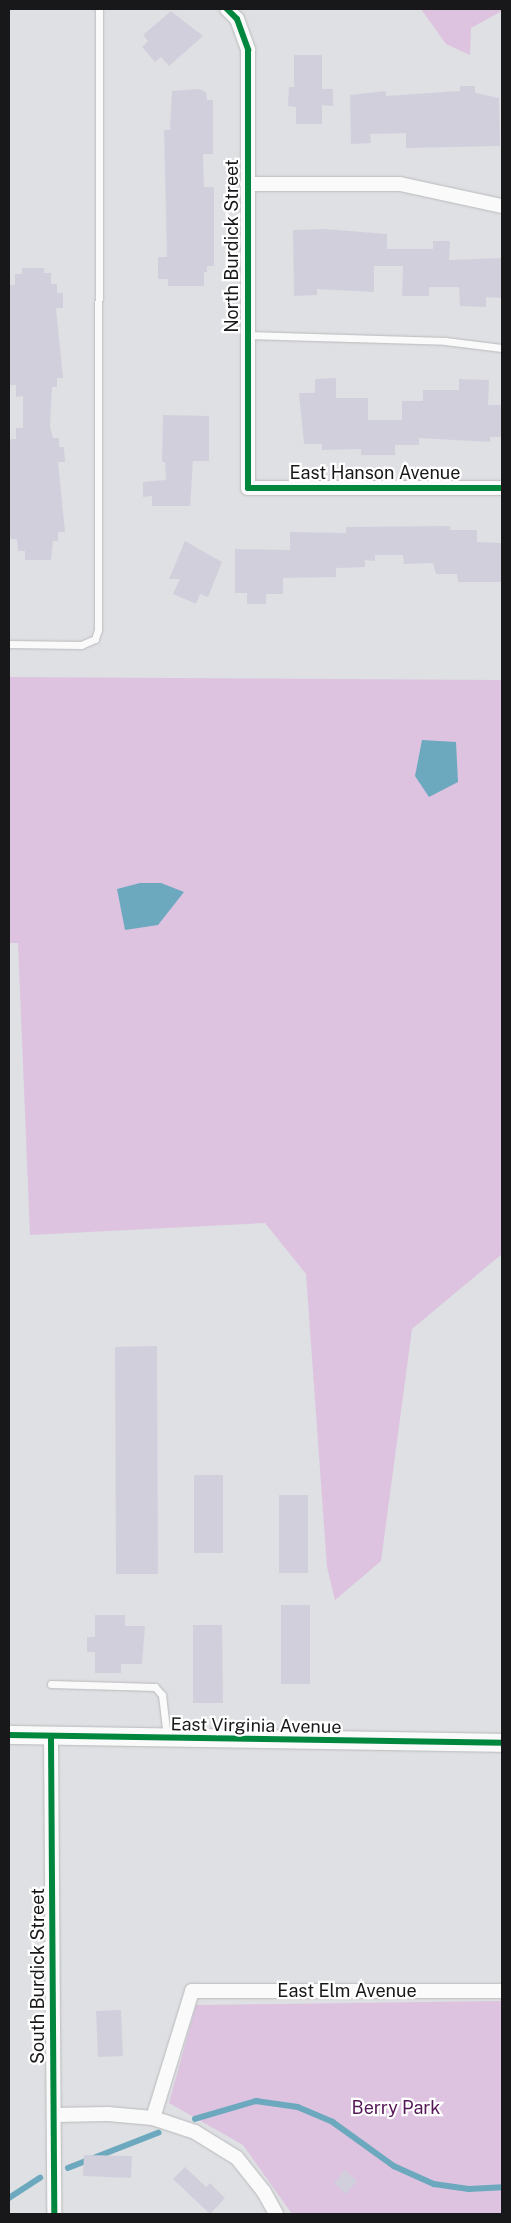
<!DOCTYPE html>
<style>
body{margin:0}
#map{position:relative;width:511px;height:2223px;overflow:hidden;background:#dee0e3;font-family:"Public Sans",sans-serif}
div>[style]{position:absolute}
[style*='--x']{left:calc(var(--x)*1px);top:calc(var(--y)*1px);width:calc(var(--w)*1px);rotate:calc(var(--a)*1deg)}
.green>*{inset:0;background:#ddc3e0}
.water>*{inset:0;background:#6da9be}
.stream>*{height:5.5px;margin:-2.75px;padding:0 2.75px;transform-origin:2.75px;border-radius:2.75px;background:#6da9be}
.building>*{inset:0;background:#d2cfdd}
.roads{filter:drop-shadow(0 0 1px #b9babc) drop-shadow(0 0 1px #b9babc)}
.service>*{height:7px;margin:-3.5px;padding:0 3.5px;transform-origin:3.5px;border-radius:3.5px;background:#fafafb}
.minor>*{height:14px;margin:-7px;padding:0 7px;transform-origin:7px;border-radius:7px;background:#fafafb}
.tertiary>*{height:18px;margin:-9px;padding:0 9px;transform-origin:9px;border-radius:9px;background:#fafafb}
.cycleway>*{height:6px;margin:-3px;padding:0 3px;transform-origin:3px;border-radius:3px;background:#00873e}
span{translate:-50% -50%;white-space:nowrap;text-align:center;line-height:1.15;-webkit-text-stroke:4.5px #fff;paint-order:stroke}
.street-label{font-size:18px;color:#18181a}
.park-label{font-size:18px;color:#541857}
.frame{position:absolute;inset:0;border:10px solid #18181a;pointer-events:none}
</style>
<div id="map">
<div class="green">
<i style="clip-path:polygon(421px 9px,502px 9px,502px 11px,471px 28px,470px 55px,446px 44px)"></i>
<i style="clip-path:polygon(9px 677px,502px 680px,502px 1254px,412px 1329px,381px 1561px,335px 1600px,327px 1567px,306px 1274px,265px 1223px,30px 1235px,18px 943px,9px 943px)"></i>
<i style="clip-path:polygon(502px 2001px,502px 2214px,292px 2214px,243px 2145px,169px 2103px,196px 2005px)"></i>
</div>
<div class="water">
<i style="clip-path:polygon(422px 740px,456px 742px,458px 782px,429px 797px,415px 776px)"></i>
<i style="clip-path:polygon(140px 883px,161px 883px,184px 892px,158px 925px,125px 930px,117px 889px)"></i>
</div>
<div class="stream">
<i style="--x:195;--y:2119;--w:64;--a:-16.4"></i>
<i style="--x:256;--y:2101;--w:42;--a:8.1"></i>
<i style="--x:298;--y:2107;--w:38;--a:23"></i>
<i style="--x:333;--y:2122;--w:75;--a:35.8"></i>
<i style="--x:394;--y:2166;--w:44;--a:24.2"></i>
<i style="--x:434;--y:2184;--w:35;--a:8"></i>
<i style="--x:469;--y:2189;--w:33;--a:-3"></i>
<i style="--x:68;--y:2168;--w:97;--a:-21.3"></i>
<i style="--x:9;--y:2198;--w:37;--a:-33"></i>
</div>
<div class="building">
<i style="clip-path:polygon(171px 11px,203px 36px,169px 66px,161px 57px,155px 62px,142px 47px,148px 41px,143px 35px)"></i>
<i style="clip-path:polygon(294px 55px,322px 55px,322px 89px,333px 89px,333px 106px,322px 105px,322px 124px,296px 124px,296px 107px,288px 106px,289px 87px,294px 87px)"></i>
<i style="clip-path:polygon(460px 86px,475px 86px,475px 93px,499px 98px,500px 146px,406px 148px,406px 133px,370px 134px,371px 143px,351px 144px,350px 95px,386px 91px,386px 96px,460px 91px)"></i>
<i style="clip-path:polygon(199px 89px,206px 92px,207px 100px,213px 100px,213px 154px,203px 154px,204px 187px,214px 187px,214px 266px,207px 266px,207px 272px,204px 272px,204px 286px,168px 286px,168px 279px,158px 279px,158px 257px,167px 257px,164px 130px,170px 130px,172px 91px)"></i>
<i style="clip-path:polygon(324px 229px,387px 234px,387px 249px,433px 249px,433px 241px,450px 241px,449px 260px,502px 258px,502px 298px,486px 297px,486px 307px,460px 306px,459px 287px,429px 287px,429px 296px,402px 296px,403px 266px,374px 266px,374px 292px,317px 289px,317px 295px,294px 296px,293px 230px)"></i>
<i style="clip-path:polygon(22px 268px,44px 268px,44px 273px,51px 273px,51px 284px,57px 284px,57px 293px,63px 293px,63px 308px,56px 308px,63px 378px,57px 378px,57px 387px,52px 387px,50px 427px,53px 438px,59px 438px,59px 447px,64px 447px,65px 462px,58px 462px,65px 532px,58px 532px,58px 541px,53px 541px,51px 560px,25px 560px,25px 551px,18px 551px,17px 539px,11px 539px,9px 532px,9px 447px,11px 439px,16px 439px,16px 428px,23px 428px,23px 396px,16px 397px,16px 385px,10px 385px,9px 378px,9px 293px,10px 285px,15px 285px,15px 274px,22px 274px)"></i>
<i style="clip-path:polygon(336px 378px,336px 398px,368px 398px,368px 420px,402px 420px,402px 401px,423px 401px,423px 390px,459px 390px,459px 379px,489px 380px,488px 405px,502px 405px,502px 437px,490px 437px,490px 442px,419px 438px,419px 445px,395px 445px,395px 455px,361px 455px,361px 449px,322px 450px,322px 444px,304px 444px,299px 393px,315px 393px,315px 379px)"></i>
<i style="clip-path:polygon(163px 415px,209px 416px,209px 461px,193px 461px,190px 506px,152px 506px,152px 496px,143px 497px,143px 482px,166px 480px,165px 462px,162px 462px)"></i>
<i style="clip-path:polygon(450px 526px,450px 530px,477px 530px,477px 542px,502px 543px,502px 582px,458px 582px,457px 574px,436px 574px,433px 563px,404px 564px,403px 555px,375px 555px,375px 561px,365px 560px,365px 567px,336px 568px,336px 577px,283px 578px,283px 594px,266px 594px,266px 604px,247px 604px,247px 593px,235px 593px,235px 549px,290px 550px,290px 532px,346px 533px,346px 527px)"></i>
<i style="clip-path:polygon(185px 541px,222px 562px,208px 597px,200px 594px,196px 604px,173px 594px,180px 579px,169px 579px)"></i>
<i style="clip-path:polygon(157px 1346px,158px 1574px,116px 1574px,115px 1347px)"></i>
<i style="clip-path:polygon(194px 1475px,223px 1475px,223px 1553px,194px 1553px)"></i>
<i style="clip-path:polygon(279px 1495px,308px 1495px,308px 1573px,279px 1573px)"></i>
<i style="clip-path:polygon(281px 1605px,310px 1605px,310px 1684px,281px 1684px)"></i>
<i style="clip-path:polygon(95px 1615px,125px 1615px,125px 1626px,145px 1626px,142px 1664px,121px 1664px,121px 1673px,95px 1673px,95px 1652px,87px 1652px,87px 1637px,95px 1637px)"></i>
<i style="clip-path:polygon(193px 1625px,222px 1625px,223px 1703px,193px 1703px)"></i>
<i style="clip-path:polygon(121px 2010px,123px 2056px,98px 2057px,96px 2011px)"></i>
<i style="clip-path:polygon(84px 2155px,132px 2156px,131px 2178px,83px 2176px)"></i>
<i style="clip-path:polygon(185px 2167px,206px 2187px,210px 2183px,225px 2198px,210px 2214px,173px 2179px)"></i>
<i style="clip-path:polygon(345px 2170px,357px 2181px,346px 2194px,334px 2183px)"></i>
</div>
<div class="roads">
<div class="service">
<i style="--x:247;--y:335;--w:198;--a:1.7"></i>
<i style="--x:445;--y:341;--w:57;--a:7"></i>
<i style="--x:9;--y:644;--w:72;--a:0.8"></i>
<i style="--x:81;--y:645;--w:15;--a:-23"></i>
<i style="--x:95;--y:639;--w:9;--a:-72"></i>
<i style="--x:98;--y:630;--w:621;--a:-89.91"></i>
<i style="--x:51;--y:1684;--w:104;--a:1.7"></i>
<i style="--x:155;--y:1687;--w:11;--a:49"></i>
<i style="--x:162;--y:1695;--w:42;--a:83.2"></i>
</div>
<div class="minor">
<i style="--x:227;--y:9;--w:14;--a:45"></i>
<i style="--x:237;--y:19;--w:33;--a:70"></i>
<i style="--x:248;--y:50;--w:438;--a:90"></i>
<i style="--x:248;--y:488;--w:254;--a:0"></i>
<i style="--x:247;--y:184;--w:153;--a:0"></i>
<i style="--x:400;--y:184;--w:104;--a:12.2"></i>
<i style="--x:51;--y:1738;--w:476;--a:89.6"></i>
<i style="--x:54;--y:2115;--w:54;--a:-1.1"></i>
<i style="--x:108;--y:2114;--w:45;--a:5.1"></i>
<i style="--x:153;--y:2118;--w:44;--a:18.4"></i>
<i style="--x:195;--y:2132;--w:49;--a:31.8"></i>
<i style="--x:237;--y:2158;--w:43;--a:51.5"></i>
<i style="--x:264;--y:2192;--w:25;--a:61"></i>
<i style="--x:153;--y:2118;--w:133;--a:-72.9"></i>
<i style="--x:192;--y:1991;--w:310;--a:0"></i>
</div>
<div class="tertiary">
<i style="--x:9;--y:1735;--w:493;--a:0.9"></i>
</div>
</div>
<div class="cycleway">
<i style="--x:227;--y:9;--w:14;--a:45"></i>
<i style="--x:237;--y:19;--w:33;--a:70"></i>
<i style="--x:248;--y:50;--w:438;--a:90"></i>
<i style="--x:248;--y:488;--w:254;--a:0"></i>
<i style="--x:9;--y:1735;--w:493;--a:0.9"></i>
<i style="--x:51;--y:1738;--w:476;--a:89.6"></i>
</div>
<div class="street-label">
<span style="left:232px;top:246px;rotate:-90deg">North Burdick Street</span>
<span style="left:375px;top:473px">East Hanson Avenue</span>
<span style="left:256px;top:1726px;rotate:1deg">East Virginia Avenue</span>
<span style="left:38px;top:1976px;rotate:-90deg">South Burdick Street</span>
<span style="left:347px;top:1991px">East Elm Avenue</span>
</div>
<div class="park-label">
<span style="left:396px;top:2108px">Berry Park</span>
</div>
<div class="frame"></div>
</div>
